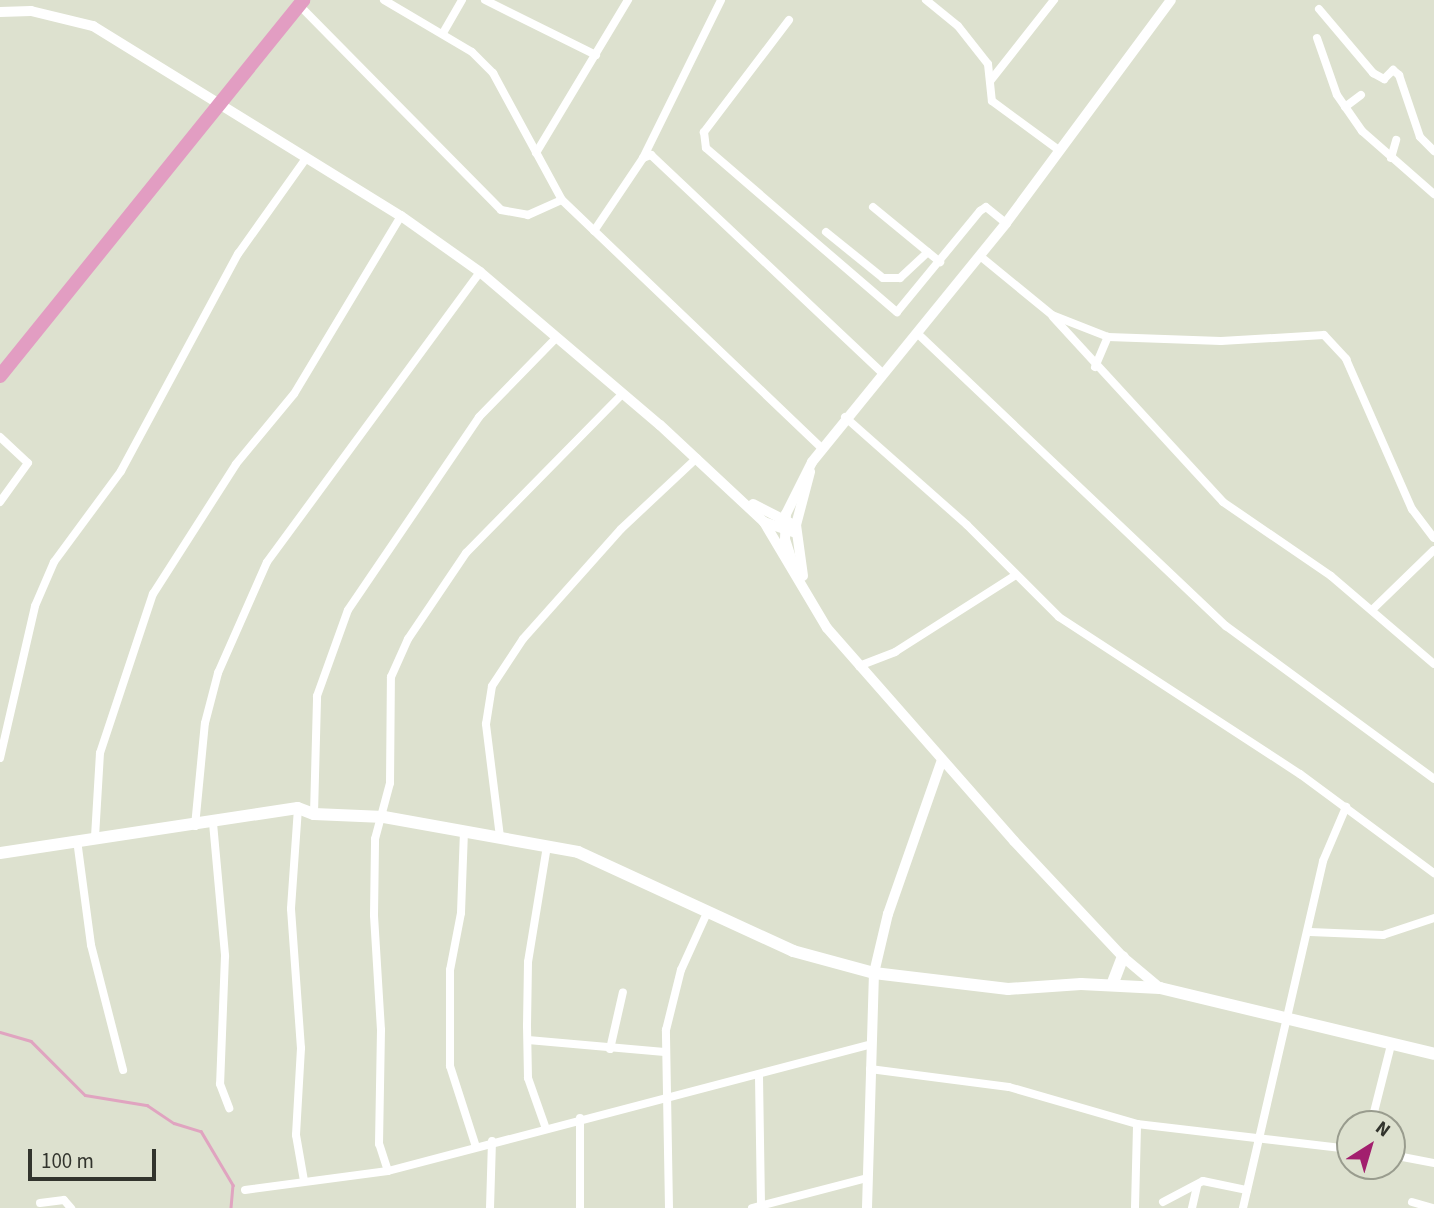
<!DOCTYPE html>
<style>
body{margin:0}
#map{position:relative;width:1434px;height:1208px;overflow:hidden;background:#dde1cf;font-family:"Source Sans 3",sans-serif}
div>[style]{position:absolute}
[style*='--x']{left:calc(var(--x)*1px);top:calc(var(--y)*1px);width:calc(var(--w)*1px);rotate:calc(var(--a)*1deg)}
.stream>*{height:2.5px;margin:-1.25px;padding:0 1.25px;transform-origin:1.25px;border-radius:1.25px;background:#e0a4c0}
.minor>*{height:8px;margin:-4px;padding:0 4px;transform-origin:4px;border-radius:4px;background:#fff}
.tertiary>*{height:10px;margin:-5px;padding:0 5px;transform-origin:5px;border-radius:5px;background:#fff}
.secondary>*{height:12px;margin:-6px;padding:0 6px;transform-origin:6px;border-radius:6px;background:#fff}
.primary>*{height:14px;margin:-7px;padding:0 7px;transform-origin:7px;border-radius:7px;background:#e29dc2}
span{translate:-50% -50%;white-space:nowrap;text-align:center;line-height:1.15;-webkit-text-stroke:5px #dde1cf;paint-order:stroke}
.north{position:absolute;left:1336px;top:1110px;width:70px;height:70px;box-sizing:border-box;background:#dde1cf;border:2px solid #999c8e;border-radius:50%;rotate:37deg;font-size:19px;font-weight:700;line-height:28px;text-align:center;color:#32342d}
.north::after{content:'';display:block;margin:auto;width:24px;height:32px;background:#a21f6e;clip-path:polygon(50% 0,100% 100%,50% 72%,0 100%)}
.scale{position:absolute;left:28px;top:1149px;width:128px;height:32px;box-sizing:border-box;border:4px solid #32342d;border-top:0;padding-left:9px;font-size:21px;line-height:24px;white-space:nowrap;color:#32342d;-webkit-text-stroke:5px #dde1cf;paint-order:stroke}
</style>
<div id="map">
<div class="stream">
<i style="--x:0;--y:1032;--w:32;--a:16"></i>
<i style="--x:31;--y:1041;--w:76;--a:45"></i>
<i style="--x:85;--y:1095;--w:63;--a:9.2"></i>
<i style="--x:147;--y:1105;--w:32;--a:34"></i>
<i style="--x:174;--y:1123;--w:28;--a:17"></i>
<i style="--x:201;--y:1131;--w:63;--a:59.3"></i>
<i style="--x:233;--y:1185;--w:23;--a:95"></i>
</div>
<div class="minor">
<i style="--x:384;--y:0;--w:102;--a:30.6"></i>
<i style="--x:472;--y:52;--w:30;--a:45"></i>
<i style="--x:493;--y:73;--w:145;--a:61.5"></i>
<i style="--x:562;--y:200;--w:361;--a:43.7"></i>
<i style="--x:485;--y:0;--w:124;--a:26.4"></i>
<i style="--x:926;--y:0;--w:41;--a:39.1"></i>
<i style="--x:958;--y:26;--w:48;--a:51.7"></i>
<i style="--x:988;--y:64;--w:37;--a:84"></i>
<i style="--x:992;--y:101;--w:84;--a:36.3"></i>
<i style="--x:300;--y:6;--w:286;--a:45.4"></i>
<i style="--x:501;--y:210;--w:27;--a:10"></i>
<i style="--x:528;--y:215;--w:37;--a:-24"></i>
<i style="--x:1319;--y:9;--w:84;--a:49.8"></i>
<i style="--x:1373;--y:73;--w:13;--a:29"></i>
<i style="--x:1384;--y:79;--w:13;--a:-45"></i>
<i style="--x:1393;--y:70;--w:8;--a:40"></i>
<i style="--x:1399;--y:75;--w:65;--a:71.3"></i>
<i style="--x:1420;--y:137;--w:20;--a:45"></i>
<i style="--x:789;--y:20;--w:141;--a:127.2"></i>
<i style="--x:704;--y:132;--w:16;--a:83"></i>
<i style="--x:706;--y:148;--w:252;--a:40.7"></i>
<i style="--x:897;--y:312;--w:131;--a:-50.6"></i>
<i style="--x:980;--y:211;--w:7;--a:-34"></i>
<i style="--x:986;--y:207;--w:26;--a:39"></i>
<i style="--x:443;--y:33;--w:38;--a:-60"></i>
<i style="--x:1317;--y:38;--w:60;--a:70.7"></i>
<i style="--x:1337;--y:95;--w:44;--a:55.2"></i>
<i style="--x:1362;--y:131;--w:96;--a:41.2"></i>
<i style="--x:991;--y:80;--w:102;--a:-51.8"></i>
<i style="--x:1345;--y:107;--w:20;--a:-37"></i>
<i style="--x:536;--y:153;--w:179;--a:-59"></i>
<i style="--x:643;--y:158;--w:176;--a:-63.7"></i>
<i style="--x:1391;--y:158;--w:19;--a:-74"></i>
<i style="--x:873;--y:207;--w:87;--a:39.4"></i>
<i style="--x:594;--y:231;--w:88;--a:-56.1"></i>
<i style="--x:643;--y:158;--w:9;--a:-21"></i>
<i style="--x:651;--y:155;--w:319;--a:43.3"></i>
<i style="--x:826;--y:232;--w:73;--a:38.9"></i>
<i style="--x:883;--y:278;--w:17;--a:0"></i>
<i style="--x:900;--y:278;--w:38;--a:-43"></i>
<i style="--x:980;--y:256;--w:93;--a:39.3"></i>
<i style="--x:1052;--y:315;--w:60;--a:21.4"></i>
<i style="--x:1108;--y:337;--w:113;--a:2"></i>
<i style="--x:1221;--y:341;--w:103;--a:-3.3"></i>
<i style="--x:1324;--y:335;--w:33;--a:47"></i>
<i style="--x:1346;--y:359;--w:164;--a:66.3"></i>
<i style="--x:1412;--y:509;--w:36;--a:53"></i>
<i style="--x:1053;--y:317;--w:251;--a:47.4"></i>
<i style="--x:1223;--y:502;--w:131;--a:34.4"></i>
<i style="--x:1331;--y:576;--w:135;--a:40.5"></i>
<i style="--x:917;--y:333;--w:426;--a:43.5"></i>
<i style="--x:1226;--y:626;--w:258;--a:36.3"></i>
<i style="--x:1095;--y:367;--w:33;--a:-67"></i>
<i style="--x:845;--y:417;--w:163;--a:41.5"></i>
<i style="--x:967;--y:525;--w:130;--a:45"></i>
<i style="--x:1059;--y:617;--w:288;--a:33.1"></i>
<i style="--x:1300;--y:774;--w:167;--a:36.5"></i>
<i style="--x:0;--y:437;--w:38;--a:43"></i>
<i style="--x:28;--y:463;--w:48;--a:125.7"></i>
<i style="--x:1372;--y:610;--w:86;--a:-44.1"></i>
<i style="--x:859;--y:666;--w:39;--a:-21"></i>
<i style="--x:895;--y:652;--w:143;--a:-32.5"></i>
<i style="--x:0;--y:758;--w:156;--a:-77"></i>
<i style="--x:35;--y:606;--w:48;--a:-66.6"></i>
<i style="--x:54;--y:562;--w:113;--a:-53.6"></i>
<i style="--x:121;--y:471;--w:247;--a:-61.7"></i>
<i style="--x:238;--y:254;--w:114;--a:-54.6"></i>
<i style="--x:298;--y:808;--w:101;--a:94"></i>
<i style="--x:291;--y:909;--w:139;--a:85.9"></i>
<i style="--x:301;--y:1048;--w:87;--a:93.3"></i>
<i style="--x:296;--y:1135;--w:47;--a:80.1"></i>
<i style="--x:314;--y:814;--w:118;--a:-88.5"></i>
<i style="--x:317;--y:696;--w:91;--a:-70.2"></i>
<i style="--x:348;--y:610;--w:233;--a:-55.8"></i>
<i style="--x:479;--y:417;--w:110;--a:-45.7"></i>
<i style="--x:213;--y:823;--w:134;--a:84.8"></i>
<i style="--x:225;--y:956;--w:128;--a:92.2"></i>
<i style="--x:220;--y:1084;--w:26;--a:69"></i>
<i style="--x:195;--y:826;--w:103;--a:-84.5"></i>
<i style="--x:205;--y:723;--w:52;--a:-75.4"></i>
<i style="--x:218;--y:673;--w:121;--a:-66.2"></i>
<i style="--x:267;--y:562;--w:360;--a:-53.7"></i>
<i style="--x:464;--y:831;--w:82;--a:92.1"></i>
<i style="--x:461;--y:913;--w:58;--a:100.9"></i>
<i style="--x:450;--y:970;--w:96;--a:90"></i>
<i style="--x:450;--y:1066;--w:82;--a:72.2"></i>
<i style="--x:95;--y:837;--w:84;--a:-86.6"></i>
<i style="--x:100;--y:753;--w:168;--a:-71.6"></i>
<i style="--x:153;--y:594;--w:154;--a:-57.4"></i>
<i style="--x:236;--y:464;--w:91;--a:-50.4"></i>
<i style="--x:294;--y:394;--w:208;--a:-59"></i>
<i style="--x:500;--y:837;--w:114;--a:-97.1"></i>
<i style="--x:486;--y:724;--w:38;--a:-81"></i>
<i style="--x:492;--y:686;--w:56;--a:-56.6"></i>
<i style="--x:523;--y:639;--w:147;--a:-48.3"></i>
<i style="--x:621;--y:529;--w:104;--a:-43.1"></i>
<i style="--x:77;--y:840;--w:106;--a:82.4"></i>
<i style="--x:91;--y:945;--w:129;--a:75.6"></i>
<i style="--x:1310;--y:932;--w:73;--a:2.4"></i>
<i style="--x:1383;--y:935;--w:54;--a:-18.4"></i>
<i style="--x:528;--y:1040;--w:137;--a:5"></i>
<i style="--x:610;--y:1049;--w:58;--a:-77.2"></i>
<i style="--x:870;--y:1069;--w:140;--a:7.4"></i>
<i style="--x:1009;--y:1087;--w:133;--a:16.1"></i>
<i style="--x:1137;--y:1124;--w:214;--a:6.7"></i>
<i style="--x:759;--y:1077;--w:131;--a:89.1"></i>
<i style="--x:1371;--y:1124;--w:81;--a:-75.8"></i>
<i style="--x:545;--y:1126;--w:51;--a:-109.5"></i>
<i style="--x:528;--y:1078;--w:52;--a:-91.1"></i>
<i style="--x:527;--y:1026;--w:64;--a:-89.1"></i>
<i style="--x:528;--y:962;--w:118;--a:-80.7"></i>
<i style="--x:1392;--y:1155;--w:43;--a:10.8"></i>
<i style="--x:388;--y:1171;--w:28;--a:-108"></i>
<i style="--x:379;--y:1144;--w:114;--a:-89"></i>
<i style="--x:381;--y:1030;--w:115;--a:-93.5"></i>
<i style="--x:374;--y:915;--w:76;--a:-89.2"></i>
<i style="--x:375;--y:839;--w:58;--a:-75"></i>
<i style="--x:390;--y:783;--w:106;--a:-89.5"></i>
<i style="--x:391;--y:677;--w:42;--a:-65.9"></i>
<i style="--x:408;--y:639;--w:104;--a:-56"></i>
<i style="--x:466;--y:553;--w:223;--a:-45.5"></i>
<i style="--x:245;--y:1190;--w:144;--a:-7.6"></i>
<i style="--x:388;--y:1171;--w:499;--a:-14.7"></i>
<i style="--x:1163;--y:1202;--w:45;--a:-27.7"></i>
<i style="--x:1203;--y:1181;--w:45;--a:11.6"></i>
<i style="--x:1412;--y:1202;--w:22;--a:16"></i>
<i style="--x:40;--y:1203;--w:24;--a:-7"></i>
<i style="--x:64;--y:1200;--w:11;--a:49"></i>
<i style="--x:490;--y:1208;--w:67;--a:-88.3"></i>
<i style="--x:580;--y:1208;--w:90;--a:-90"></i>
<i style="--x:669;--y:1208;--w:178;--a:-91"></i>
<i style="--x:666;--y:1030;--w:62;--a:-76"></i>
<i style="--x:681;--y:970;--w:63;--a:-65.5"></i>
<i style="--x:752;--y:1208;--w:119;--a:-14.6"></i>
<i style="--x:1135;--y:1208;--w:84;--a:-88.6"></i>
<i style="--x:1192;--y:1208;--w:23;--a:-77"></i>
<i style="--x:1243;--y:1208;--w:356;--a:-77"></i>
<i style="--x:1323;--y:861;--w:59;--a:-66.9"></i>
</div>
<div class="tertiary">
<i style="--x:0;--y:12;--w:31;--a:-2"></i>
<i style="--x:31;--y:11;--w:64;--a:13.6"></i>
<i style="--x:93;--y:26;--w:362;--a:31.7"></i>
<i style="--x:401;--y:216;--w:97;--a:35.3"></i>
<i style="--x:480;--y:272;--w:236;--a:40.4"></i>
<i style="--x:660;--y:425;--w:142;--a:43"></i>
<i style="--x:764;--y:522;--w:34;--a:19"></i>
<i style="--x:753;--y:504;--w:44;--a:27.1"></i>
<i style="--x:764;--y:522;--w:123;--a:59.3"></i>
<i style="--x:827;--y:628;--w:283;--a:48.7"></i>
<i style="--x:1014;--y:841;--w:159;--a:46.8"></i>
<i style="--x:1123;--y:957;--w:48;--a:40"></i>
<i style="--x:794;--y:567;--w:28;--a:-108"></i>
<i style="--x:785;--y:540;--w:26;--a:-88"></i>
<i style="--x:786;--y:514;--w:58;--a:-63.4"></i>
<i style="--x:812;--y:462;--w:308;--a:-50.9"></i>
<i style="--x:1006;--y:223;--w:277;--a:-53.5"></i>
<i style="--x:803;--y:576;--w:51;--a:-97.8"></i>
<i style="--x:796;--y:525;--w:55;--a:-75.2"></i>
<i style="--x:867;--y:1208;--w:235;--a:-88.3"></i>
<i style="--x:874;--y:973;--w:61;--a:-76.7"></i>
<i style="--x:888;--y:914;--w:163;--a:-70.7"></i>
</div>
<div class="secondary">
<i style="--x:0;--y:853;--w:301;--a:-8.6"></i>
<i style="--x:298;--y:808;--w:17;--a:21"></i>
<i style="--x:314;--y:814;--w:70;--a:2.5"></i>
<i style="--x:384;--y:817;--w:197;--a:10.2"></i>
<i style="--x:578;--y:852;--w:237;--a:24.7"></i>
<i style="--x:793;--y:951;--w:84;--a:15.2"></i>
<i style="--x:874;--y:973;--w:135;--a:6.8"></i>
<i style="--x:1008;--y:989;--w:73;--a:-3.9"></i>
<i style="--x:1081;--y:984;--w:79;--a:2.9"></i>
<i style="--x:1160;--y:988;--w:282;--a:13.5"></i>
<i style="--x:1112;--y:985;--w:30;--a:-69"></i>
</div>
<div class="primary">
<i style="--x:0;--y:376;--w:483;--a:-51.1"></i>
</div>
<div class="north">N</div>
<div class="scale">100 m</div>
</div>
